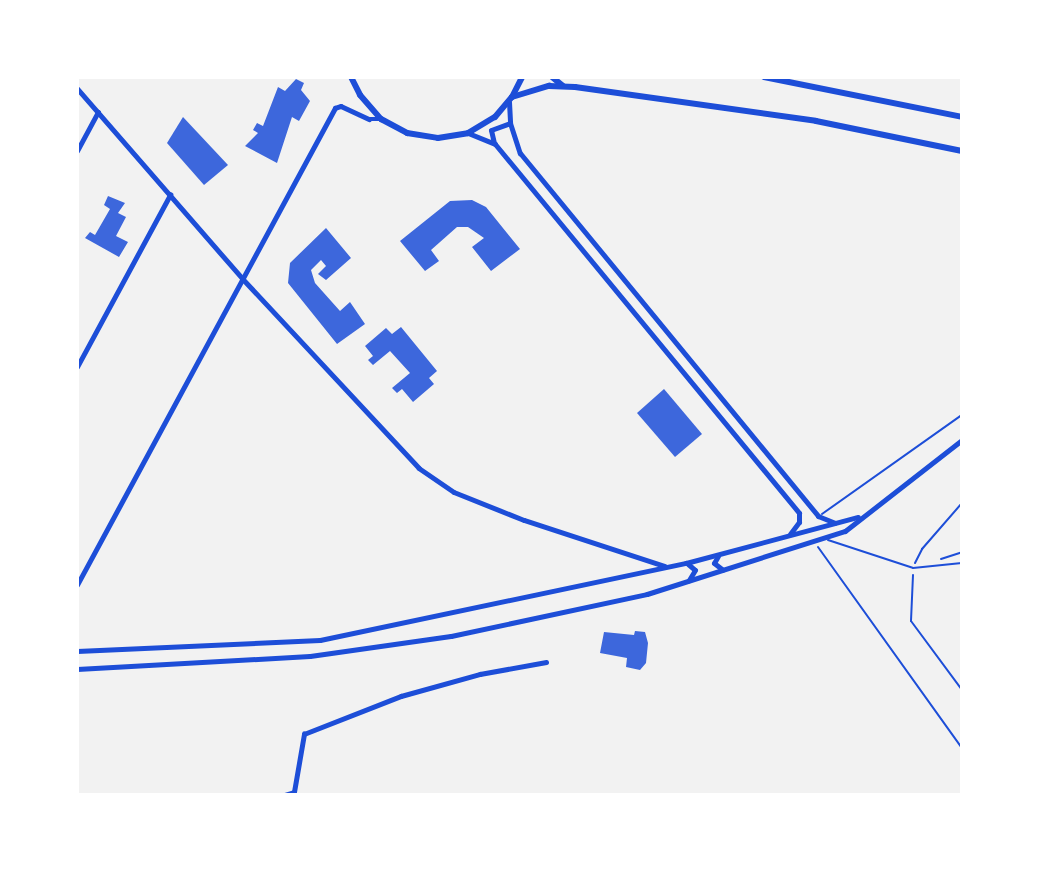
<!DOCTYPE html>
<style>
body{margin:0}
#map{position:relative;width:1039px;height:872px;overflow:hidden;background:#f2f2f2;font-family:"Nunito Sans",sans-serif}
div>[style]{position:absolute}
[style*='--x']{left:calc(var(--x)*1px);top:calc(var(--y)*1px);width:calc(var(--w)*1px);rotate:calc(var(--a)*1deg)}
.building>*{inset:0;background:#3d67dc}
.path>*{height:2px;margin:-1px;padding:0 1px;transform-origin:1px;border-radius:1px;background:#1d4ed8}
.service>*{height:2px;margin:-1px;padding:0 1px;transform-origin:1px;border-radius:1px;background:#1d4ed8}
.minor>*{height:4.5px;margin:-2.25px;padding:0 2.25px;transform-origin:2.25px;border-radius:2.25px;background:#1d4ed8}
.secondary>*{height:5px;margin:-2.5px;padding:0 2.5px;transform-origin:2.5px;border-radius:2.5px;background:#1d4ed8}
.primary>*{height:6px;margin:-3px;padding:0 3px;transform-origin:3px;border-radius:3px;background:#1d4ed8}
span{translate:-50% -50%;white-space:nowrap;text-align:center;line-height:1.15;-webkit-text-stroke:5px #fff;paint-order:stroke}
.frame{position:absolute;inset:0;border:79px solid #fff;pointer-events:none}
</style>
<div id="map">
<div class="building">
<i style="clip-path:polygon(296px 79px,304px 83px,301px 90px,310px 101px,299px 121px,292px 117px,277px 163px,245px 146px,258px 133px,253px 130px,257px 123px,263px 126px,278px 87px,285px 91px)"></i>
<i style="clip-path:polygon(183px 117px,228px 165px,204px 185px,167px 143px)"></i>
<i style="clip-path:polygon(108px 196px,125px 203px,118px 213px,126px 217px,116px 236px,128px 242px,119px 257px,85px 238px,90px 232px,95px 235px,110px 209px,104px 205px)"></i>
<i style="clip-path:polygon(472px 200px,486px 207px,520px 249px,491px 271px,472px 247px,484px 238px,468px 227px,457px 227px,431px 250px,439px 261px,425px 271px,400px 241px,450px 201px)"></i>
<i style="clip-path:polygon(326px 228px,351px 258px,326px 280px,318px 274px,326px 266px,321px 260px,311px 270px,315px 283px,340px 311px,350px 302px,365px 324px,337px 344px,288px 283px,290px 263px)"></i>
<i style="clip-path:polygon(401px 327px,437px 371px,429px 378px,434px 384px,413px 402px,402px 389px,397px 393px,392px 388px,410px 373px,390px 351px,373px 365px,368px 360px,373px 356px,365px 346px,386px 328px,392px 334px)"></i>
<i style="clip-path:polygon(664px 389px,702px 434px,675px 457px,637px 413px)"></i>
<i style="clip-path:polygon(635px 631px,645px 632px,648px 643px,646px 663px,640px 670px,626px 667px,627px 658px,600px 653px,604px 632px,634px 635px)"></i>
</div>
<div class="path">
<i style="--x:427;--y:77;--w:19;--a:0"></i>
<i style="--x:818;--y:547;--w:247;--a:54.4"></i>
<i style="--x:941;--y:559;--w:22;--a:-18"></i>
<i style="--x:915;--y:563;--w:16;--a:-63"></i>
<i style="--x:922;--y:549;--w:61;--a:-49"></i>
<i style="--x:913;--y:575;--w:46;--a:92.5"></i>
<i style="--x:911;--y:621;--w:86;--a:53.5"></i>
<i style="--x:962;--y:583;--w:37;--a:90"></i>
</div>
<div class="service">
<i style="--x:822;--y:514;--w:171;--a:-35.3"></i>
<i style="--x:828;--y:540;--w:89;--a:18.2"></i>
<i style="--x:913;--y:568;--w:49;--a:-5.8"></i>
</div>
<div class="minor">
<i style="--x:77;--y:88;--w:253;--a:49"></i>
<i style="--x:243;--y:279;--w:258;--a:47"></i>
<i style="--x:419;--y:468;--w:42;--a:34.4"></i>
<i style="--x:454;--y:492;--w:75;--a:21.8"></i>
<i style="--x:524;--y:520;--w:148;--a:18.1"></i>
<i style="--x:77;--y:151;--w:44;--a:-61.7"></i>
<i style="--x:77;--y:367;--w:196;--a:-61.6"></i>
<i style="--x:77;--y:585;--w:542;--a:-61.59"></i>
<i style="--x:335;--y:108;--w:6;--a:-18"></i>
<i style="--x:341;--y:106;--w:31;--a:25"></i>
<i style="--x:369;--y:119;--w:11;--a:0"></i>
<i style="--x:285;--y:795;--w:9;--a:-18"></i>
<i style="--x:294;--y:792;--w:59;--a:-80.2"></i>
<i style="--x:304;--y:734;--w:104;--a:-21.4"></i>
<i style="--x:401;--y:696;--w:82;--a:-15.6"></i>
<i style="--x:480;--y:674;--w:67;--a:-10.3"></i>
</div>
<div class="secondary">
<i style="--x:509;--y:102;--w:21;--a:87"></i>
<i style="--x:510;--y:123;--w:32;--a:72"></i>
<i style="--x:520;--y:153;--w:470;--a:50.6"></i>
<i style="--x:818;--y:516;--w:18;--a:22"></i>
<i style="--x:468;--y:133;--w:29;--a:22"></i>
<i style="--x:495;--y:144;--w:478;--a:50.5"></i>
<i style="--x:799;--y:513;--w:9;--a:90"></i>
<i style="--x:799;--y:522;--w:15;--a:127"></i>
<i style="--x:494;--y:143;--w:13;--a:-103"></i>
<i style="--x:491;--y:130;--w:20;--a:-20"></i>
<i style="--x:718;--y:556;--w:8;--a:120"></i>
<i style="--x:714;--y:563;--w:11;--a:38"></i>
<i style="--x:688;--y:564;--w:9;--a:41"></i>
<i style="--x:695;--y:570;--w:12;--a:121"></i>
<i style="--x:77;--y:651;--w:243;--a:-2.6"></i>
<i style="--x:320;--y:640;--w:374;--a:-11.9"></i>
<i style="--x:686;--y:563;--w:178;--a:-15"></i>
<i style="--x:77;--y:669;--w:233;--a:-3.2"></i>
<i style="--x:310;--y:656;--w:142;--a:-8.1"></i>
<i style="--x:451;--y:636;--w:200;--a:-12.1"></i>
<i style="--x:647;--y:594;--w:208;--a:-17.7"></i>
<i style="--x:845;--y:531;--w:148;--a:-37.9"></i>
</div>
<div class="primary">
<i style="--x:351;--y:77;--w:20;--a:63"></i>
<i style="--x:360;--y:95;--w:32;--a:49"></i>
<i style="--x:381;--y:119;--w:30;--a:28"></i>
<i style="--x:407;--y:133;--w:31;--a:9"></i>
<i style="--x:438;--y:138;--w:30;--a:-9"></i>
<i style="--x:468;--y:133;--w:31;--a:-31"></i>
<i style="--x:495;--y:117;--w:26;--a:-50"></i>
<i style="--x:512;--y:97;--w:22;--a:-63"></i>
<i style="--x:552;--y:77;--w:14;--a:39"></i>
<i style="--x:764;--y:77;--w:202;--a:11.4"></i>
<i style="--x:512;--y:97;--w:39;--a:-17"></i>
<i style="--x:549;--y:86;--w:26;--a:2"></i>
<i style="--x:575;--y:87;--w:243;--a:8"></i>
<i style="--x:816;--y:121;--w:149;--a:11.6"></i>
</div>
<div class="frame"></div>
</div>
